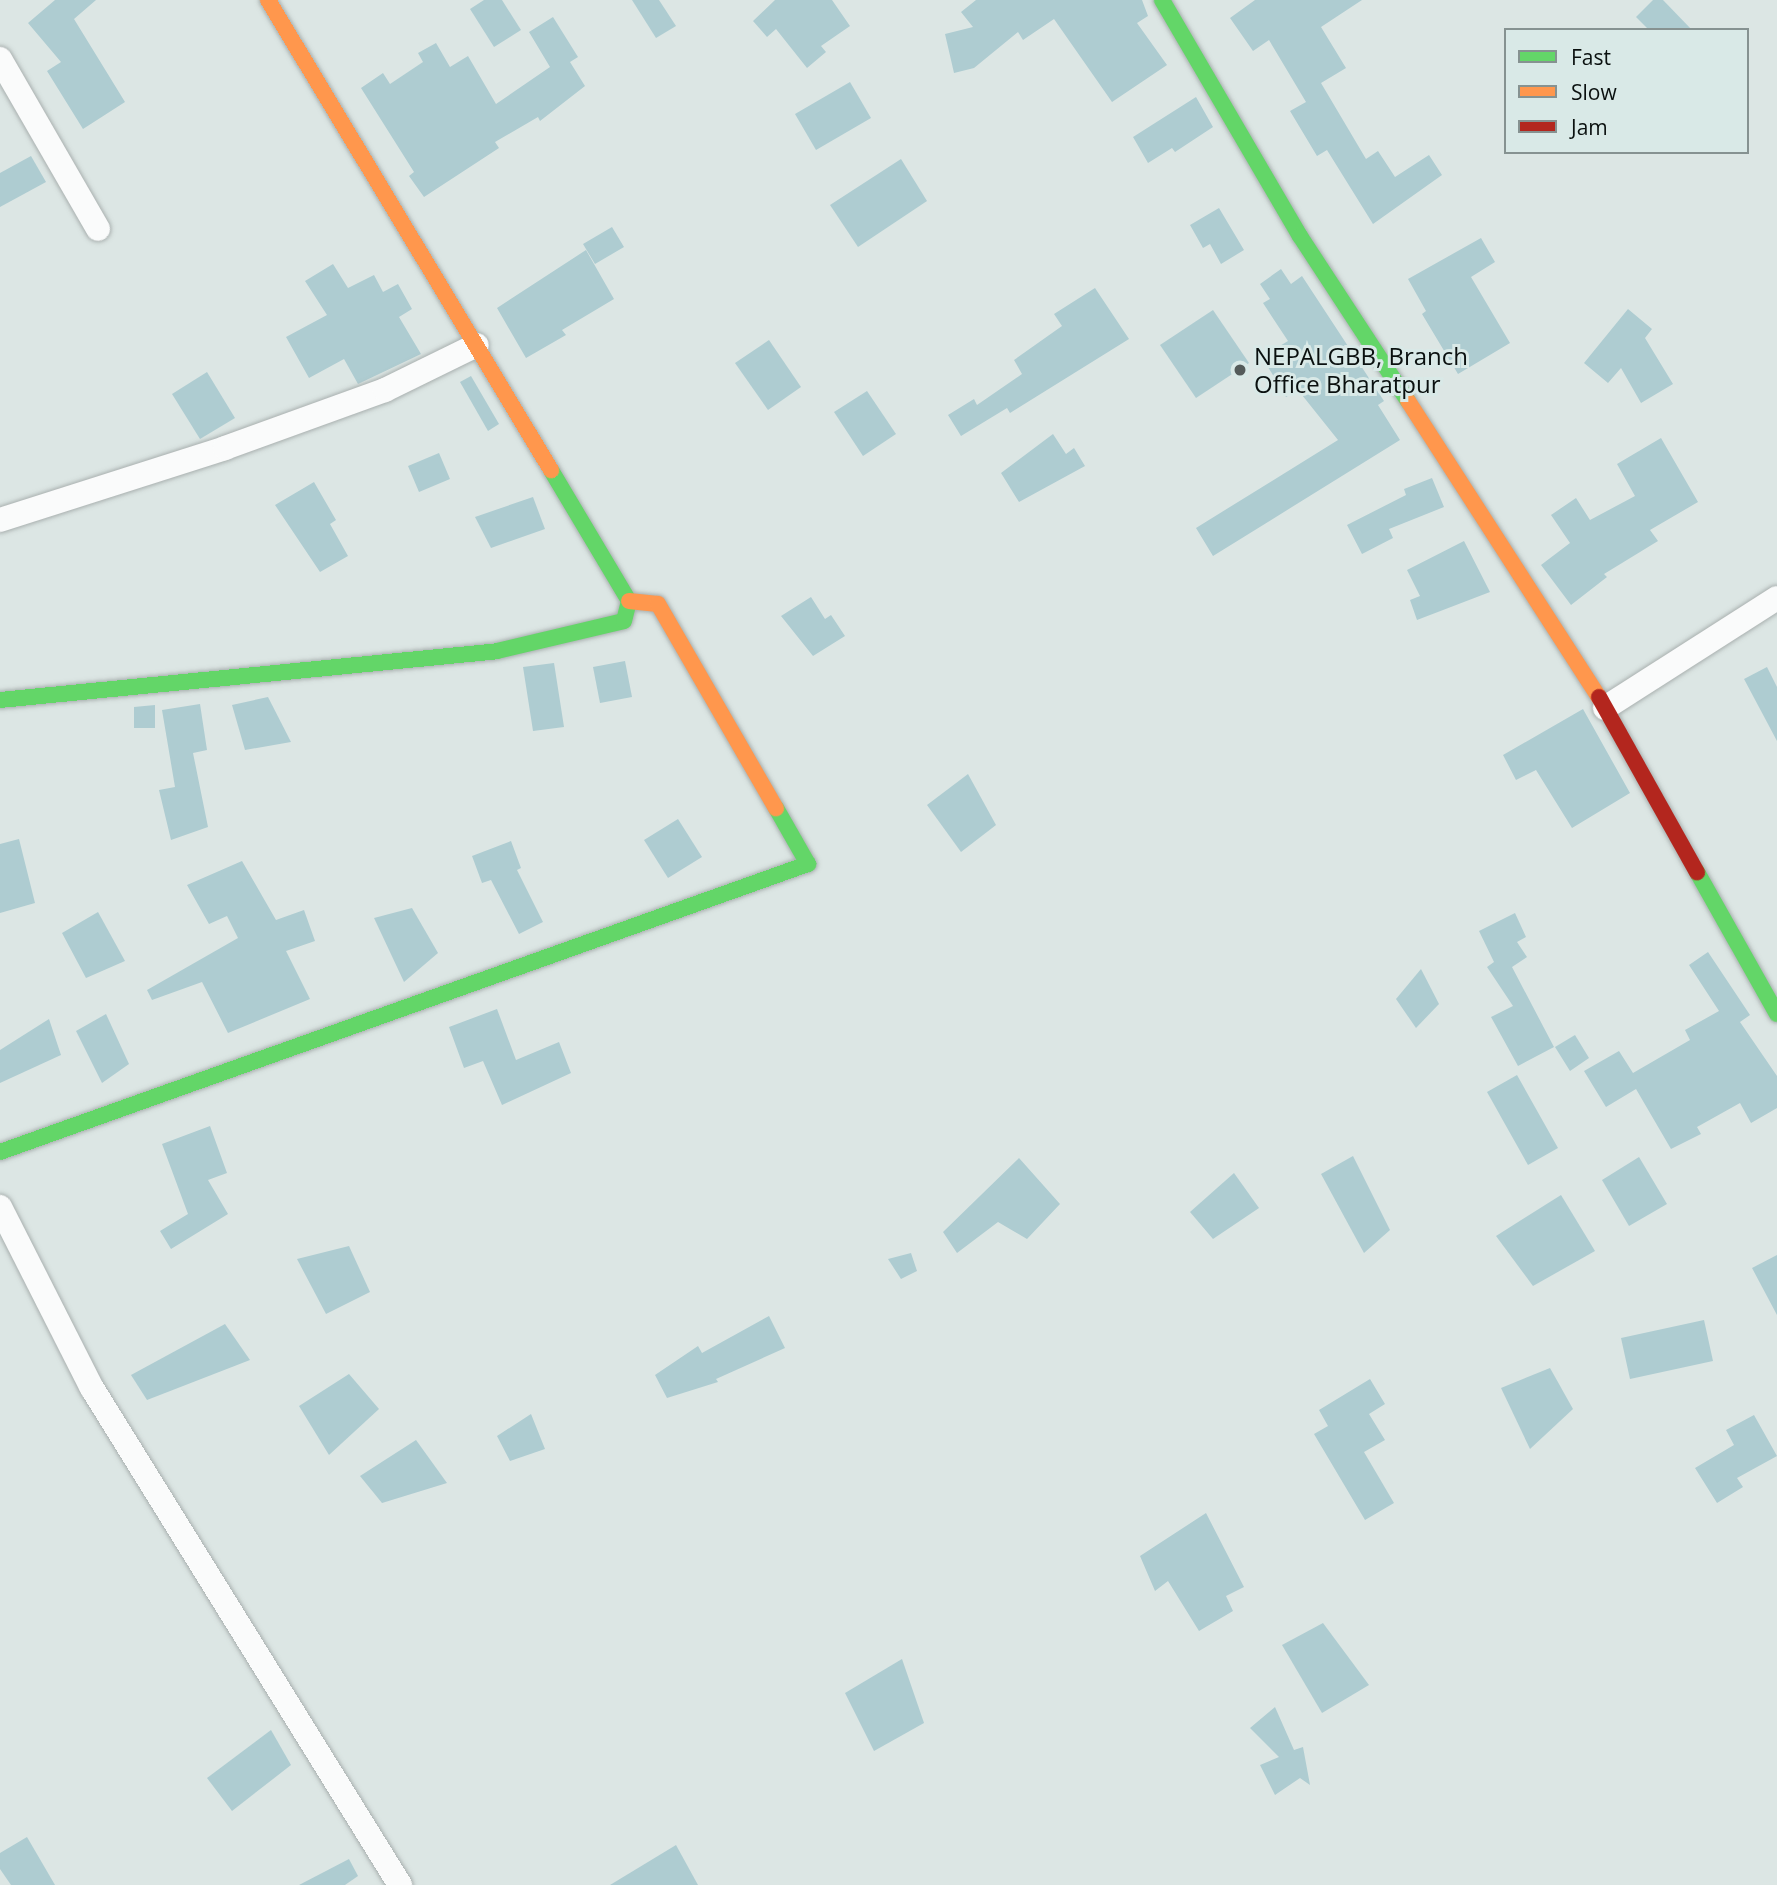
<!DOCTYPE html>
<style>
body{margin:0}
#map{position:relative;width:1777px;height:1885px;overflow:hidden;background:#dce6e4;font-family:"Open Sans",sans-serif}
div>[style]{position:absolute}
[style*='--x']{left:calc(var(--x)*1px);top:calc(var(--y)*1px);width:calc(var(--w)*1px);rotate:calc(var(--a)*1deg)}
.building>*{inset:0;background:#aeccd1}
.roads{filter:drop-shadow(0 0 2px #a9b0af) drop-shadow(0 0 2px #a9b0af)}
.street>*{height:24px;margin:-12px;padding:0 12px;transform-origin:12px;border-radius:12px;background:#fafbfb}
.fast>*{height:16px;margin:-8px;padding:0 8px;transform-origin:8px;border-radius:8px;background:#63d668}
.slow>*{height:16px;margin:-8px;padding:0 8px;transform-origin:8px;border-radius:8px;background:#ff974d}
.jam>*{height:16px;margin:-8px;padding:0 8px;transform-origin:8px;border-radius:8px;background:#b3261e}
.dots>*{width:19px;height:19px;translate:-50% -50%;box-sizing:border-box;border:4px solid #d9e9e7;border-radius:50%}
span{translate:-50% -50%;white-space:nowrap;text-align:center;line-height:1.15;-webkit-text-stroke:6px #d9e9e7;paint-order:stroke}
.poi-label{font-size:24px;color:#0a100f}
.left{translate:0 -50%;text-align:left}
.legend{position:absolute;left:1504px;top:28px;width:245px;height:126px;box-sizing:border-box;background:#d9e9e7;border:2px solid #869291;margin:0;padding:9px 12px;list-style:none;font-size:21px;color:#0a100f}
.legend li{display:flex;align-items:center;gap:14px;height:35px}
.legend b{width:35px;border:2px solid #869291}
</style>
<div id="map">
<div class="building">
<i style="clip-path:polygon(55px 0,96px 0,74px 19px,125px 102px,83px 129px,47px 71px,61px 62px,28px 23px)"></i>
<i style="clip-path:polygon(484px 0,502px 0,521px 30px,494px 47px,470px 9px)"></i>
<i style="clip-path:polygon(632px 0,659px 0,676px 26px,656px 38px)"></i>
<i style="clip-path:polygon(775px 0,832px 0,850px 26px,821px 46px,826px 52px,807px 68px,776px 29px,767px 37px,753px 21px)"></i>
<i style="clip-path:polygon(976px 0,1142px 0,1148px 16px,1137px 23px,1167px 65px,1112px 102px,1054px 19px,1023px 40px,1018px 32px,974px 68px,954px 73px,945px 34px,973px 27px,961px 12px)"></i>
<i style="clip-path:polygon(1255px 0,1362px 0,1321px 27px,1346px 68px,1321px 83px,1366px 159px,1378px 151px,1395px 177px,1429px 155px,1442px 175px,1373px 224px,1327px 150px,1317px 156px,1290px 111px,1306px 102px,1269px 40px,1253px 51px,1230px 18px)"></i>
<i style="clip-path:polygon(1653px 0,1663px 0,1692px 30px,1649px 30px,1636px 17px)"></i>
<i style="clip-path:polygon(553px 17px,578px 57px,570px 62px,585px 86px,540px 121px,538px 117px,495px 142px,499px 148px,424px 197px,409px 176px,414px 172px,361px 88px,383px 73px,390px 84px,423px 62px,418px 53px,436px 43px,450px 67px,468px 56px,496px 104px,550px 67px,529px 32px)"></i>
<i style="clip-path:polygon(850px 82px,871px 118px,816px 150px,795px 114px)"></i>
<i style="clip-path:polygon(1196px 97px,1213px 127px,1175px 152px,1172px 148px,1148px 163px,1133px 137px)"></i>
<i style="clip-path:polygon(31px 156px,46px 182px,0 207px,0 173px)"></i>
<i style="clip-path:polygon(901px 159px,927px 201px,858px 247px,830px 205px)"></i>
<i style="clip-path:polygon(1219px 208px,1244px 250px,1221px 264px,1210px 244px,1203px 248px,1190px 225px)"></i>
<i style="clip-path:polygon(612px 227px,624px 247px,595px 264px,583px 244px)"></i>
<i style="clip-path:polygon(1481px 238px,1495px 262px,1471px 277px,1510px 343px,1458px 374px,1422px 314px,1426px 311px,1408px 279px)"></i>
<i style="clip-path:polygon(586px 250px,614px 299px,562px 330px,566px 335px,526px 358px,497px 308px)"></i>
<i style="clip-path:polygon(333px 264px,348px 288px,374px 275px,383px 292px,398px 284px,412px 309px,399px 317px,421px 354px,358px 384px,344px 359px,309px 378px,286px 337px,327px 315px,305px 281px)"></i>
<i style="clip-path:polygon(1281px 269px,1291px 284px,1302px 276px,1384px 401px,1378px 405px,1400px 440px,1213px 556px,1196px 528px,1338px 440px,1298px 390px,1286px 397px,1262px 357px,1288px 341px,1263px 303px,1270px 299px,1260px 284px)"></i>
<i style="clip-path:polygon(1095px 288px,1129px 339px,1010px 413px,1007px 408px,961px 436px,948px 415px,974px 399px,977px 405px,1022px 374px,1014px 360px,1062px 326px,1054px 314px)"></i>
<i style="clip-path:polygon(1628px 309px,1652px 329px,1645px 338px,1673px 384px,1641px 403px,1621px 368px,1608px 383px,1584px 363px)"></i>
<i style="clip-path:polygon(1213px 310px,1249px 363px,1196px 398px,1160px 345px)"></i>
<i style="clip-path:polygon(769px 340px,801px 387px,768px 410px,735px 363px)"></i>
<i style="clip-path:polygon(207px 372px,235px 418px,200px 439px,172px 394px)"></i>
<i style="clip-path:polygon(471px 376px,499px 424px,488px 431px,460px 382px)"></i>
<i style="clip-path:polygon(867px 391px,896px 434px,863px 456px,834px 412px)"></i>
<i style="clip-path:polygon(1053px 434px,1066px 454px,1074px 448px,1085px 466px,1019px 502px,1001px 473px)"></i>
<i style="clip-path:polygon(1661px 438px,1698px 502px,1650px 530px,1658px 541px,1604px 574px,1607px 577px,1571px 605px,1541px 565px,1570px 543px,1551px 515px,1576px 498px,1590px 520px,1635px 496px,1617px 464px)"></i>
<i style="clip-path:polygon(439px 453px,450px 479px,419px 492px,408px 466px)"></i>
<i style="clip-path:polygon(1432px 478px,1444px 507px,1389px 529px,1393px 538px,1362px 554px,1347px 525px,1406px 495px,1404px 489px)"></i>
<i style="clip-path:polygon(314px 482px,336px 520px,330px 524px,348px 556px,320px 572px,275px 505px)"></i>
<i style="clip-path:polygon(533px 497px,545px 529px,491px 548px,475px 517px)"></i>
<i style="clip-path:polygon(1464px 541px,1490px 592px,1417px 620px,1410px 600px,1420px 596px,1407px 570px)"></i>
<i style="clip-path:polygon(811px 597px,825px 619px,831px 615px,845px 636px,813px 656px,781px 616px)"></i>
<i style="clip-path:polygon(625px 661px,632px 697px,600px 703px,593px 667px)"></i>
<i style="clip-path:polygon(554px 663px,564px 727px,533px 731px,523px 667px)"></i>
<i style="clip-path:polygon(1767px 667px,1777px 687px,1777px 741px,1744px 679px)"></i>
<i style="clip-path:polygon(268px 697px,291px 742px,245px 750px,232px 705px)"></i>
<i style="clip-path:polygon(200px 704px,207px 750px,193px 753px,208px 827px,171px 840px,159px 790px,175px 787px,162px 710px)"></i>
<i style="clip-path:polygon(155px 705px,155px 728px,134px 728px,134px 707px)"></i>
<i style="clip-path:polygon(1583px 709px,1630px 793px,1572px 828px,1536px 770px,1516px 780px,1503px 755px)"></i>
<i style="clip-path:polygon(968px 774px,996px 825px,961px 852px,927px 805px)"></i>
<i style="clip-path:polygon(678px 819px,702px 857px,668px 878px,644px 840px)"></i>
<i style="clip-path:polygon(19px 839px,35px 903px,0 913px,0 844px)"></i>
<i style="clip-path:polygon(511px 841px,521px 868px,517px 870px,543px 922px,519px 934px,491px 880px,482px 883px,472px 856px)"></i>
<i style="clip-path:polygon(242px 861px,276px 920px,304px 910px,315px 941px,286px 951px,310px 999px,228px 1033px,202px 982px,152px 1000px,147px 990px,238px 938px,227px 916px,209px 924px,187px 885px)"></i>
<i style="clip-path:polygon(412px 908px,438px 953px,404px 982px,374px 918px)"></i>
<i style="clip-path:polygon(98px 912px,125px 961px,86px 978px,62px 933px)"></i>
<i style="clip-path:polygon(1515px 913px,1526px 937px,1517px 942px,1527px 957px,1512px 967px,1554px 1047px,1518px 1066px,1491px 1017px,1513px 1006px,1487px 967px,1494px 962px,1479px 931px)"></i>
<i style="clip-path:polygon(1708px 952px,1750px 1015px,1740px 1022px,1777px 1076px,1777px 1108px,1751px 1123px,1740px 1103px,1697px 1127px,1701px 1134px,1671px 1149px,1636px 1089px,1606px 1107px,1584px 1071px,1619px 1051px,1633px 1073px,1690px 1040px,1685px 1030px,1719px 1011px,1689px 965px)"></i>
<i style="clip-path:polygon(1421px 969px,1439px 1004px,1416px 1028px,1396px 999px)"></i>
<i style="clip-path:polygon(497px 1009px,516px 1060px,559px 1042px,571px 1073px,502px 1105px,483px 1061px,464px 1068px,449px 1027px)"></i>
<i style="clip-path:polygon(106px 1014px,129px 1064px,102px 1083px,76px 1031px)"></i>
<i style="clip-path:polygon(49px 1019px,61px 1055px,0 1083px,0 1050px)"></i>
<i style="clip-path:polygon(1575px 1035px,1589px 1058px,1570px 1071px,1555px 1047px)"></i>
<i style="clip-path:polygon(1517px 1075px,1558px 1148px,1528px 1165px,1487px 1092px)"></i>
<i style="clip-path:polygon(210px 1126px,227px 1173px,208px 1180px,228px 1214px,171px 1249px,160px 1231px,188px 1214px,162px 1144px)"></i>
<i style="clip-path:polygon(1353px 1156px,1390px 1230px,1364px 1253px,1321px 1174px)"></i>
<i style="clip-path:polygon(1639px 1157px,1667px 1204px,1629px 1226px,1602px 1180px)"></i>
<i style="clip-path:polygon(1019px 1158px,1060px 1204px,1027px 1239px,998px 1222px,957px 1253px,943px 1232px)"></i>
<i style="clip-path:polygon(1234px 1173px,1259px 1208px,1213px 1239px,1190px 1212px)"></i>
<i style="clip-path:polygon(1561px 1195px,1595px 1251px,1533px 1286px,1496px 1236px)"></i>
<i style="clip-path:polygon(349px 1246px,370px 1292px,326px 1314px,297px 1259px)"></i>
<i style="clip-path:polygon(911px 1253px,917px 1271px,901px 1279px,888px 1259px)"></i>
<i style="clip-path:polygon(1777px 1255px,1777px 1315px,1752px 1268px)"></i>
<i style="clip-path:polygon(769px 1316px,785px 1348px,716px 1379px,718px 1382px,667px 1398px,655px 1375px,698px 1346px,702px 1353px)"></i>
<i style="clip-path:polygon(1704px 1320px,1713px 1361px,1630px 1379px,1621px 1338px)"></i>
<i style="clip-path:polygon(225px 1324px,250px 1360px,147px 1400px,131px 1375px)"></i>
<i style="clip-path:polygon(1550px 1368px,1573px 1409px,1530px 1449px,1501px 1388px)"></i>
<i style="clip-path:polygon(349px 1374px,379px 1409px,329px 1455px,299px 1406px)"></i>
<i style="clip-path:polygon(1370px 1379px,1385px 1404px,1369px 1414px,1385px 1440px,1364px 1452px,1394px 1503px,1365px 1520px,1314px 1434px,1328px 1426px,1319px 1410px)"></i>
<i style="clip-path:polygon(531px 1414px,545px 1449px,510px 1461px,497px 1436px)"></i>
<i style="clip-path:polygon(1754px 1415px,1777px 1456px,1737px 1478px,1743px 1487px,1717px 1503px,1695px 1468px,1734px 1445px,1726px 1430px)"></i>
<i style="clip-path:polygon(416px 1440px,447px 1483px,382px 1503px,360px 1476px)"></i>
<i style="clip-path:polygon(1206px 1513px,1244px 1587px,1226px 1596px,1233px 1611px,1199px 1631px,1168px 1581px,1155px 1591px,1140px 1556px)"></i>
<i style="clip-path:polygon(1323px 1623px,1369px 1685px,1322px 1713px,1282px 1645px)"></i>
<i style="clip-path:polygon(902px 1659px,924px 1723px,874px 1751px,845px 1693px)"></i>
<i style="clip-path:polygon(1275px 1707px,1294px 1750px,1303px 1747px,1310px 1785px,1300px 1778px,1275px 1795px,1260px 1765px,1279px 1757px,1250px 1728px)"></i>
<i style="clip-path:polygon(271px 1730px,291px 1765px,232px 1811px,207px 1778px)"></i>
<i style="clip-path:polygon(27px 1837px,55px 1885px,11px 1885px,0 1869px,0 1853px)"></i>
<i style="clip-path:polygon(676px 1845px,698px 1885px,610px 1885px)"></i>
<i style="clip-path:polygon(349px 1859px,358px 1876px,345px 1885px,299px 1885px)"></i>
</div>
<div class="roads">
<div class="street">
<i style="--x:0;--y:59;--w:196;--a:60"></i>
<i style="--x:0;--y:520;--w:236;--a:-17.7"></i>
<i style="--x:225;--y:448;--w:170;--a:-19.9"></i>
<i style="--x:385;--y:390;--w:102;--a:-26.1"></i>
<i style="--x:1605;--y:708;--w:204;--a:-32.6"></i>
<i style="--x:0;--y:1207;--w:203;--a:63.1"></i>
<i style="--x:92;--y:1388;--w:585;--a:58.21"></i>
</div>
<div class="fast">
<i style="--x:1162;--y:0;--w:273;--a:59.7"></i>
<i style="--x:1300;--y:236;--w:197;--a:56.8"></i>
<i style="--x:0;--y:700;--w:499;--a:-5.6"></i>
<i style="--x:497;--y:651;--w:130;--a:-13.3"></i>
<i style="--x:624;--y:621;--w:21;--a:-76"></i>
<i style="--x:629;--y:601;--w:152;--a:-120.8"></i>
<i style="--x:1697;--y:872;--w:163;--a:60.6"></i>
<i style="--x:0;--y:1152;--w:858;--a:-19.62"></i>
<i style="--x:808;--y:864;--w:64;--a:-119.7"></i>
</div>
<div class="slow">
<i style="--x:268;--y:0;--w:549;--a:58.95"></i>
<i style="--x:1408;--y:401;--w:352;--a:57.2"></i>
<i style="--x:629;--y:601;--w:29;--a:6"></i>
<i style="--x:658;--y:604;--w:236;--a:60"></i>
</div>
<div class="jam">
<i style="--x:1599;--y:697;--w:201;--a:60.8"></i>
</div>
</div>
<div class="dots">
<i style="left:1240px;top:370px;background:#545b5a"></i>
</div>
<div class="poi-label">
<span class="left" style="left:1254px;top:370px">NEPALGBB, Branch<br>Office Bharatpur</span>
</div>
<ul class="legend">
<li><b style="height:9px;background:#63d668"></b>Fast</li>
<li><b style="height:9px;background:#ff974d"></b>Slow</li>
<li><b style="height:9px;background:#b3261e"></b>Jam</li>
</ul>
</div>
